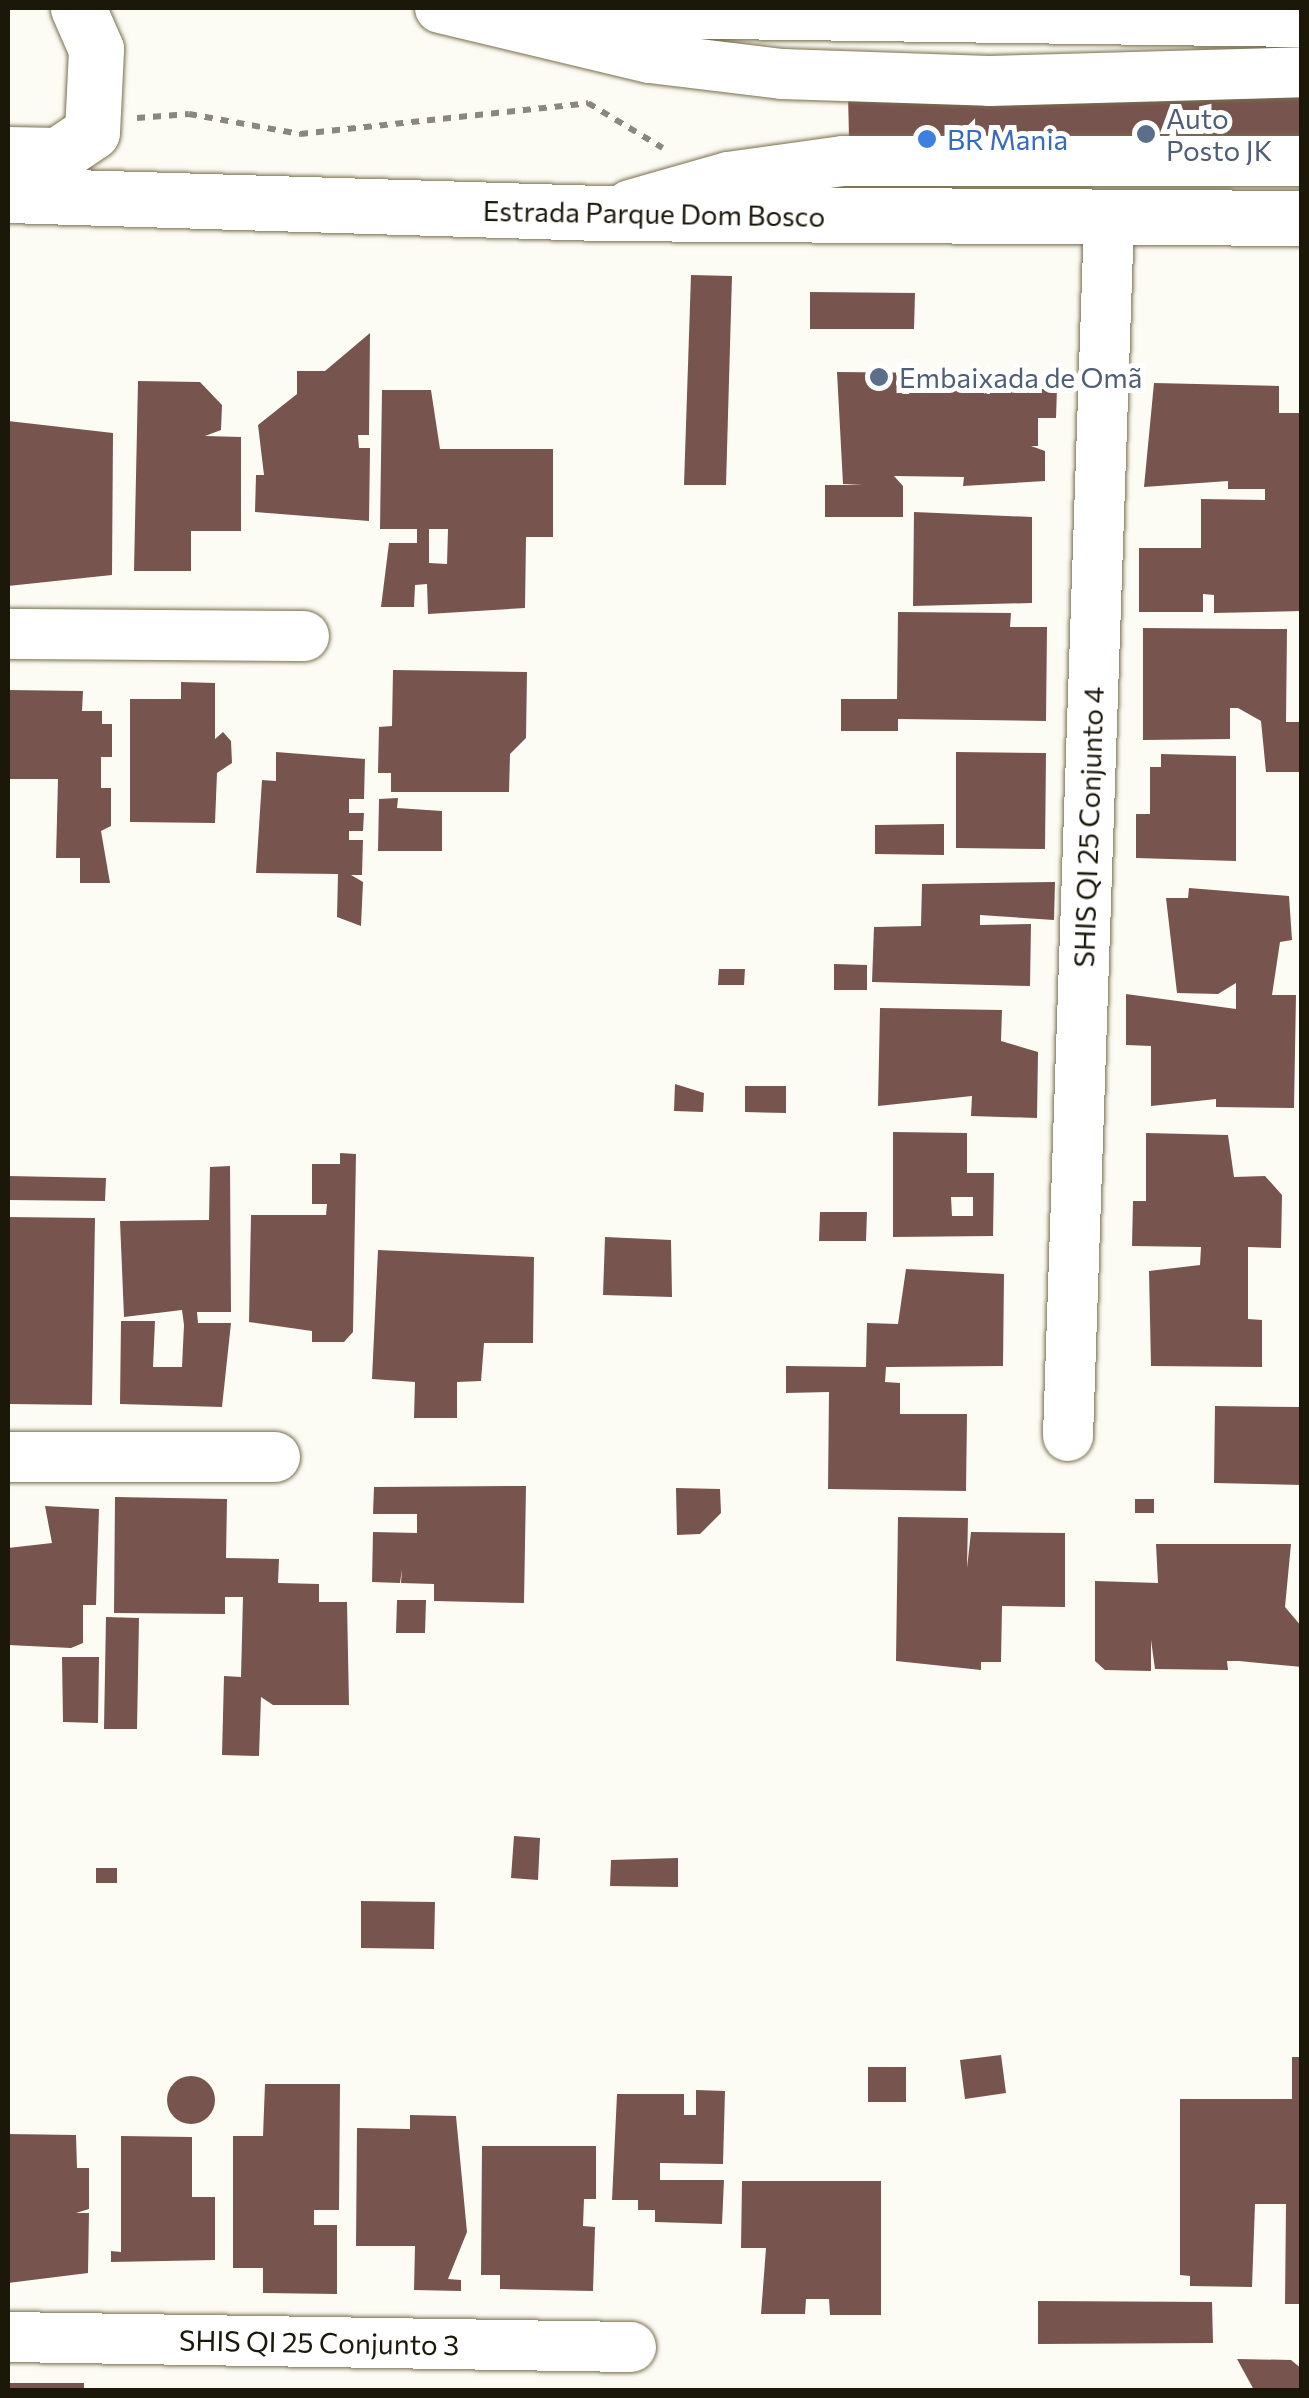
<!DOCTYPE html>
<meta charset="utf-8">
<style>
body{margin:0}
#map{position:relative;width:1309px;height:2398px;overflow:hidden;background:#fdfcf4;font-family:Commissioner,sans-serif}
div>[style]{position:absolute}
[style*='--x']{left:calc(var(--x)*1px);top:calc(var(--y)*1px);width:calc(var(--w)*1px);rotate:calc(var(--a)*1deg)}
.building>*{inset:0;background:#78544e}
.round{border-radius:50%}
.path>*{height:6px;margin-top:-3px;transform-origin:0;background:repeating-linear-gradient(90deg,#8a887d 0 8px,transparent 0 16px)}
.roads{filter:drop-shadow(0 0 2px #786f4e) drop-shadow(0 0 2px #786f4e)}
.minor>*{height:50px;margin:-25px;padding:0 25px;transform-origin:25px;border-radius:25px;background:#fff}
.major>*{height:55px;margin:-27.5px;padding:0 27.5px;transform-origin:27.5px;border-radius:27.5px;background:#fff}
.dots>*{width:28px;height:28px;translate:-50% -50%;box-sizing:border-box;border:5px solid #fff;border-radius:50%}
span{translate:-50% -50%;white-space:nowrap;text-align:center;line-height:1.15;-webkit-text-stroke:10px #fff;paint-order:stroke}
.service-label{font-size:28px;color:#4e5e75}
.left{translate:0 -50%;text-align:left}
.shop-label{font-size:28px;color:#366cbe}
.street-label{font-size:28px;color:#1b180a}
.frame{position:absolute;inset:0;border:10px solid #1b180a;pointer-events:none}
</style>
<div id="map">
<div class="building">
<i style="clip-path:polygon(1302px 75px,1302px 155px,849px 137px,848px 95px)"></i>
<i style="clip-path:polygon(691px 275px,732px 276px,726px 485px,684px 485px)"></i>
<i style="clip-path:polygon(810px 292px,915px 293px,914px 329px,810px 329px)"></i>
<i style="clip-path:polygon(370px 333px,369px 435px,358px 435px,359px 448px,370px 448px,369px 521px,255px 512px,256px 475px,264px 475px,258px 425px,297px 394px,297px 371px,325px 371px)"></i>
<i style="clip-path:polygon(837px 372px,1039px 374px,1039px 389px,1057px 389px,1056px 418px,1038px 418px,1038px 446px,1031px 446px,1045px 451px,1045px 481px,963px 486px,964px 477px,894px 476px,903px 486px,903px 517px,825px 517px,825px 485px,863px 485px,843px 484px)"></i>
<i style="clip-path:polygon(138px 381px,200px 382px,222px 405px,221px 430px,205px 436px,241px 437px,241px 531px,191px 531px,191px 571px,134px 571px)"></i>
<i style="clip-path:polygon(1154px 383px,1279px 386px,1279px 413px,1302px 413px,1302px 611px,1214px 613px,1214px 595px,1203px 594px,1203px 612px,1139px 612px,1139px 548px,1201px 548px,1201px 499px,1265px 500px,1265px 489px,1228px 489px,1228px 481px,1144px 487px)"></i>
<i style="clip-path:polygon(evenodd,382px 390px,431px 390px,440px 449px,553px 449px,553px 537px,526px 537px,525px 608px,428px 614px,427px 584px,415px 585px,414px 607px,381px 607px,389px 543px,417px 543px,417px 529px,380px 529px,382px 390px,429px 529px,448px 529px,447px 564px,429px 563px,429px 529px)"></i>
<i style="clip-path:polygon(8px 421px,113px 433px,112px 575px,8px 586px)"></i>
<i style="clip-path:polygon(914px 512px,1032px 517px,1032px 603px,913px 606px)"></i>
<i style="clip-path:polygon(898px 612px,1011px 613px,1010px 627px,1047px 627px,1046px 721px,898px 719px,898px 731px,841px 731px,841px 699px,897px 699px)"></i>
<i style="clip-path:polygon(1143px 628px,1287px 629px,1286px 722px,1302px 722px,1302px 772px,1266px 772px,1261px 721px,1238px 708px,1230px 708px,1230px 739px,1143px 740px)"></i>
<i style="clip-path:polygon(393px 670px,527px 672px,526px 738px,510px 754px,509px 792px,391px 792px,391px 773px,378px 773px,379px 727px,392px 726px)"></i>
<i style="clip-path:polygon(181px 682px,215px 683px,215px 739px,223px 732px,231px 741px,232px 763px,217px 773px,215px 823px,130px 822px,130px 699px,181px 699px)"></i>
<i style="clip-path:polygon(8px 690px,83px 691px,82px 711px,102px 711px,102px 724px,112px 724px,112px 757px,101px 757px,101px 788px,111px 788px,111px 826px,101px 831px,110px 883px,80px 883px,80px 858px,56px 858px,58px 779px,8px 779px)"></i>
<i style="clip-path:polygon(276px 752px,365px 759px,364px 799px,349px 799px,349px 813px,364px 813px,363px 831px,349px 831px,349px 840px,363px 840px,362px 875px,351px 875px,363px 882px,361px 926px,337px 917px,338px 874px,256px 873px,262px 780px,276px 781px)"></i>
<i style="clip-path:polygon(956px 752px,1046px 753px,1045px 849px,956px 848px)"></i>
<i style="clip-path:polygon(1161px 754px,1236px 756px,1236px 861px,1136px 858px,1136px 814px,1150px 814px,1150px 767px,1161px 767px)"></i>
<i style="clip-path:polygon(398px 798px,397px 808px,442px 811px,442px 851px,378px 851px,379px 799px)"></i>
<i style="clip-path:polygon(944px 824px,944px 855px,875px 854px,875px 825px)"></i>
<i style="clip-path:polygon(1055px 882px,1054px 920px,980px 915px,980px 925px,1031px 924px,1030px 986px,872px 982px,874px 927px,921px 926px,922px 884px)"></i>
<i style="clip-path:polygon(1189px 888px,1289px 896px,1292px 940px,1280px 942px,1272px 995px,1296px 995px,1294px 1108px,1216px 1107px,1216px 1099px,1151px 1106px,1151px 1046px,1126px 1045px,1126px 994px,1236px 1009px,1236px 983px,1218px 994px,1177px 993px,1166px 898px,1188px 898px)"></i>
<i style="clip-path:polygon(834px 964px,867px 965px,867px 990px,834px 990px)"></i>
<i style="clip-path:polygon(719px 969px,745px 969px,744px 985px,718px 985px)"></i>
<i style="clip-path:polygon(880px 1008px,1002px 1010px,1001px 1041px,1038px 1052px,1037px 1118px,971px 1116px,972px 1096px,878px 1106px)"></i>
<i style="clip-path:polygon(675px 1084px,704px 1093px,703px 1112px,674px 1111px)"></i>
<i style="clip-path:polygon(745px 1086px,786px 1086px,786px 1113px,745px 1112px)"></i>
<i style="clip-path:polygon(evenodd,893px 1132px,967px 1133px,967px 1173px,994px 1173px,993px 1236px,893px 1237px,893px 1132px,951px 1197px,973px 1197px,973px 1216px,952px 1216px,951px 1197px)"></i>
<i style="clip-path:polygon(1146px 1133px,1228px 1135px,1234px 1177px,1265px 1176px,1282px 1195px,1281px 1248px,1248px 1247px,1248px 1319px,1262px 1320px,1262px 1367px,1151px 1366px,1149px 1271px,1200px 1265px,1201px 1247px,1132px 1246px,1133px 1201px,1146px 1201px)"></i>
<i style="clip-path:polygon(340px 1153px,356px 1154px,353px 1332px,344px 1342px,312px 1342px,312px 1331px,249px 1322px,251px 1215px,326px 1215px,327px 1204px,312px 1204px,312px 1164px,340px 1164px)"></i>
<i style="clip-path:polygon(230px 1166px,231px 1312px,197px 1312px,198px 1323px,231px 1323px,222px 1407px,120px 1404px,121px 1321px,155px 1321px,153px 1367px,182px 1367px,184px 1325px,182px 1310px,124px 1317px,120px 1221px,209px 1220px,210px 1167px)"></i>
<i style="clip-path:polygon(8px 1176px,106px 1178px,105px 1201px,8px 1200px)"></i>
<i style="clip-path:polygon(820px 1212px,867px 1212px,866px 1241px,819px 1241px)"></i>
<i style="clip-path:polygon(8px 1217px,95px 1218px,92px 1405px,8px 1404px)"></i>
<i style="clip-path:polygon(605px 1237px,671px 1240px,672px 1297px,603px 1295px)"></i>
<i style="clip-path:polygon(378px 1250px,534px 1257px,533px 1343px,484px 1343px,481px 1381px,457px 1382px,457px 1418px,414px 1418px,415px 1382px,372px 1379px)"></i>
<i style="clip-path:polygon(906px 1269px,1004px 1274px,1003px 1366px,886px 1367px,885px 1382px,900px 1383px,900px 1414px,967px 1414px,966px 1491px,828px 1489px,829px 1392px,786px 1393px,786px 1366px,866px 1367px,867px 1323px,898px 1324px)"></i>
<i style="clip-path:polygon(1215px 1406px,1302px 1407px,1302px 1485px,1214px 1483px)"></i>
<i style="clip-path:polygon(526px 1486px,524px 1603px,434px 1601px,434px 1584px,401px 1583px,402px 1569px,400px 1583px,372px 1582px,373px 1532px,417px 1533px,417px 1514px,373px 1514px,374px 1487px)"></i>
<i style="clip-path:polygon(676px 1488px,720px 1489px,721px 1513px,700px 1534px,677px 1535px)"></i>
<i style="clip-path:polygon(115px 1497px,227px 1499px,226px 1558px,279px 1559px,278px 1583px,319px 1584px,319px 1602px,347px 1602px,349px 1705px,273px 1705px,261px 1697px,259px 1756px,222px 1755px,224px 1676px,241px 1677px,243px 1597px,225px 1597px,225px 1614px,114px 1613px)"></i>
<i style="clip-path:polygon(1135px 1499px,1154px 1499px,1154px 1513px,1135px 1513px)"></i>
<i style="clip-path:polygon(45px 1506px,99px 1509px,96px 1605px,83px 1605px,83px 1643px,71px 1648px,8px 1645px,8px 1548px,52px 1543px)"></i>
<i style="clip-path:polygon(898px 1517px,968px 1518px,967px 1568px,971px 1532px,1065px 1533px,1065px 1607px,1002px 1606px,1001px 1662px,981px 1662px,981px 1670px,896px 1661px)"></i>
<i style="clip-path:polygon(1156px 1544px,1291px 1544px,1285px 1607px,1302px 1627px,1302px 1667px,1239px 1661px,1227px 1661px,1228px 1670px,1155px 1669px,1151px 1640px,1151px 1671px,1105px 1670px,1095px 1661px,1095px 1581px,1158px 1583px)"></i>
<i style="clip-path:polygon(397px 1600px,426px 1600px,425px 1633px,396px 1633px)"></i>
<i style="clip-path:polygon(106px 1617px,139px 1618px,137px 1729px,104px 1729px)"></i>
<i style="clip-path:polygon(62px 1657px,99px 1657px,98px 1723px,63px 1722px)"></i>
<i style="clip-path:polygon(514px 1836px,540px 1838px,538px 1880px,511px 1878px)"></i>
<i style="clip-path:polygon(678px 1858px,678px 1887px,610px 1886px,611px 1860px)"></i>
<i style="clip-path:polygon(96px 1868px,117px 1868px,117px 1883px,96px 1883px)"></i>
<i style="clip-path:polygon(361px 1901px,435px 1902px,434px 1949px,361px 1948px)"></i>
<i style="clip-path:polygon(1001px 2055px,1006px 2093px,965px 2099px,960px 2060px)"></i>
<i style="clip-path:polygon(1292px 2057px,1302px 2057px,1302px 2304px,1285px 2304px,1286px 2204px,1255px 2204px,1252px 2287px,1190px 2286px,1190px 2276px,1180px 2275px,1180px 2099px,1292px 2099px)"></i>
<i style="clip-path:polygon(868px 2067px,906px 2067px,906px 2102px,868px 2102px)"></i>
<i class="round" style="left:167px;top:2076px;width:48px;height:48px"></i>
<i style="clip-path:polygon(265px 2084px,340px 2084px,339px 2210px,314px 2210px,314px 2225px,337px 2225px,337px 2294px,263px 2293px,263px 2268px,233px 2268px,233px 2136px,263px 2136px)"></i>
<i style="clip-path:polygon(696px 2090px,725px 2091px,723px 2164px,660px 2163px,660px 2180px,724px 2180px,722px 2224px,655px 2222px,655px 2210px,638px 2210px,638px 2200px,612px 2200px,617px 2094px,684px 2094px,684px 2115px,696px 2115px)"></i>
<i style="clip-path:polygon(410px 2115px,456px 2116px,467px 2232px,448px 2279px,461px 2280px,461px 2291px,414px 2290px,415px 2246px,356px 2246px,357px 2128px,410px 2129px)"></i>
<i style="clip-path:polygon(8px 2134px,76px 2135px,77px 2168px,89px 2168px,89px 2209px,76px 2213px,89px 2213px,88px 2273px,8px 2283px)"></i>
<i style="clip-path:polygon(121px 2136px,192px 2137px,192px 2197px,215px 2197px,215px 2260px,111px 2262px,111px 2251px,121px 2252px)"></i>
<i style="clip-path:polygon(482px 2146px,596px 2146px,596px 2199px,584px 2199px,583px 2226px,595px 2227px,593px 2291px,500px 2289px,500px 2275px,481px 2275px)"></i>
<i style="clip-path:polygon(742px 2181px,881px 2181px,881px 2315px,830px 2315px,829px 2299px,806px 2299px,805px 2314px,761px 2314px,766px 2248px,741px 2248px)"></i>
<i style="clip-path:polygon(1038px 2301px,1212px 2302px,1213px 2343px,1038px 2344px)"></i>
<i style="clip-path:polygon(1237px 2359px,1291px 2360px,1302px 2369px,1302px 2390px,1254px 2390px)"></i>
<i style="clip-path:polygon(8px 2383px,84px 2383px,84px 2390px,8px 2390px)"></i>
</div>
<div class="path">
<i style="--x:137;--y:118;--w:52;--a:-4.4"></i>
<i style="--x:189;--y:114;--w:113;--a:10.2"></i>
<i style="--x:300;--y:134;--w:290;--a:-6.1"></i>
<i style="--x:588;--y:103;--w:87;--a:31"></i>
</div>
<div class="roads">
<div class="minor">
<i style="--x:440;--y:8;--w:216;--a:13.4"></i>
<i style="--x:650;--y:58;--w:133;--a:6.9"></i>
<i style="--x:782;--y:74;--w:207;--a:1.9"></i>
<i style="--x:989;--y:81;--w:313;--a:-1.6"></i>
<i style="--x:630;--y:205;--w:102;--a:-15.9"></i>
<i style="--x:728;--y:177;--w:116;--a:-7.9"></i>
<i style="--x:843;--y:161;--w:459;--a:0"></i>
<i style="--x:8;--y:634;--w:296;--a:0.4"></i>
<i style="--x:1068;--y:1436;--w:1218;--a:-88.07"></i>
<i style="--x:8;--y:1457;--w:267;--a:0"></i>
<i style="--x:8;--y:2337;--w:623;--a:0.92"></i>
</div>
<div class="major">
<i style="--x:504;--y:8;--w:798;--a:0.79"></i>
<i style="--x:8;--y:154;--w:50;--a:1.1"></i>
<i style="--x:58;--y:155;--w:41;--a:-34.1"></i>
<i style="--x:92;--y:132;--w:83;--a:-87.2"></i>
<i style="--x:96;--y:49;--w:45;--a:-113.7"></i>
<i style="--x:8;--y:195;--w:593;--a:1.74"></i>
<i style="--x:601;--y:213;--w:701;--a:0.41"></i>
</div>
</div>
<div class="dots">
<i style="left:1146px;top:134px;background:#5c6f8a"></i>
<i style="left:927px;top:139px;background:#3f7fe0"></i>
<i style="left:879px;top:377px;background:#5c6f8a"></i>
</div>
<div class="service-label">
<span class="left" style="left:1166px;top:134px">Auto<br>Posto JK</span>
<span class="left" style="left:899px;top:377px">Embaixada de Omã</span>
</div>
<div class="shop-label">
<span class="left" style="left:947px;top:139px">BR Mania</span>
</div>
<div class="street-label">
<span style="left:654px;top:213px;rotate:1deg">Estrada Parque Dom Bosco</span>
<span style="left:1088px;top:827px;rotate:-88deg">SHIS QI 25 Conjunto 4</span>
<span style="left:319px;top:2342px;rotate:1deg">SHIS QI 25 Conjunto 3</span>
</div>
<div class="frame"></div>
</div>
